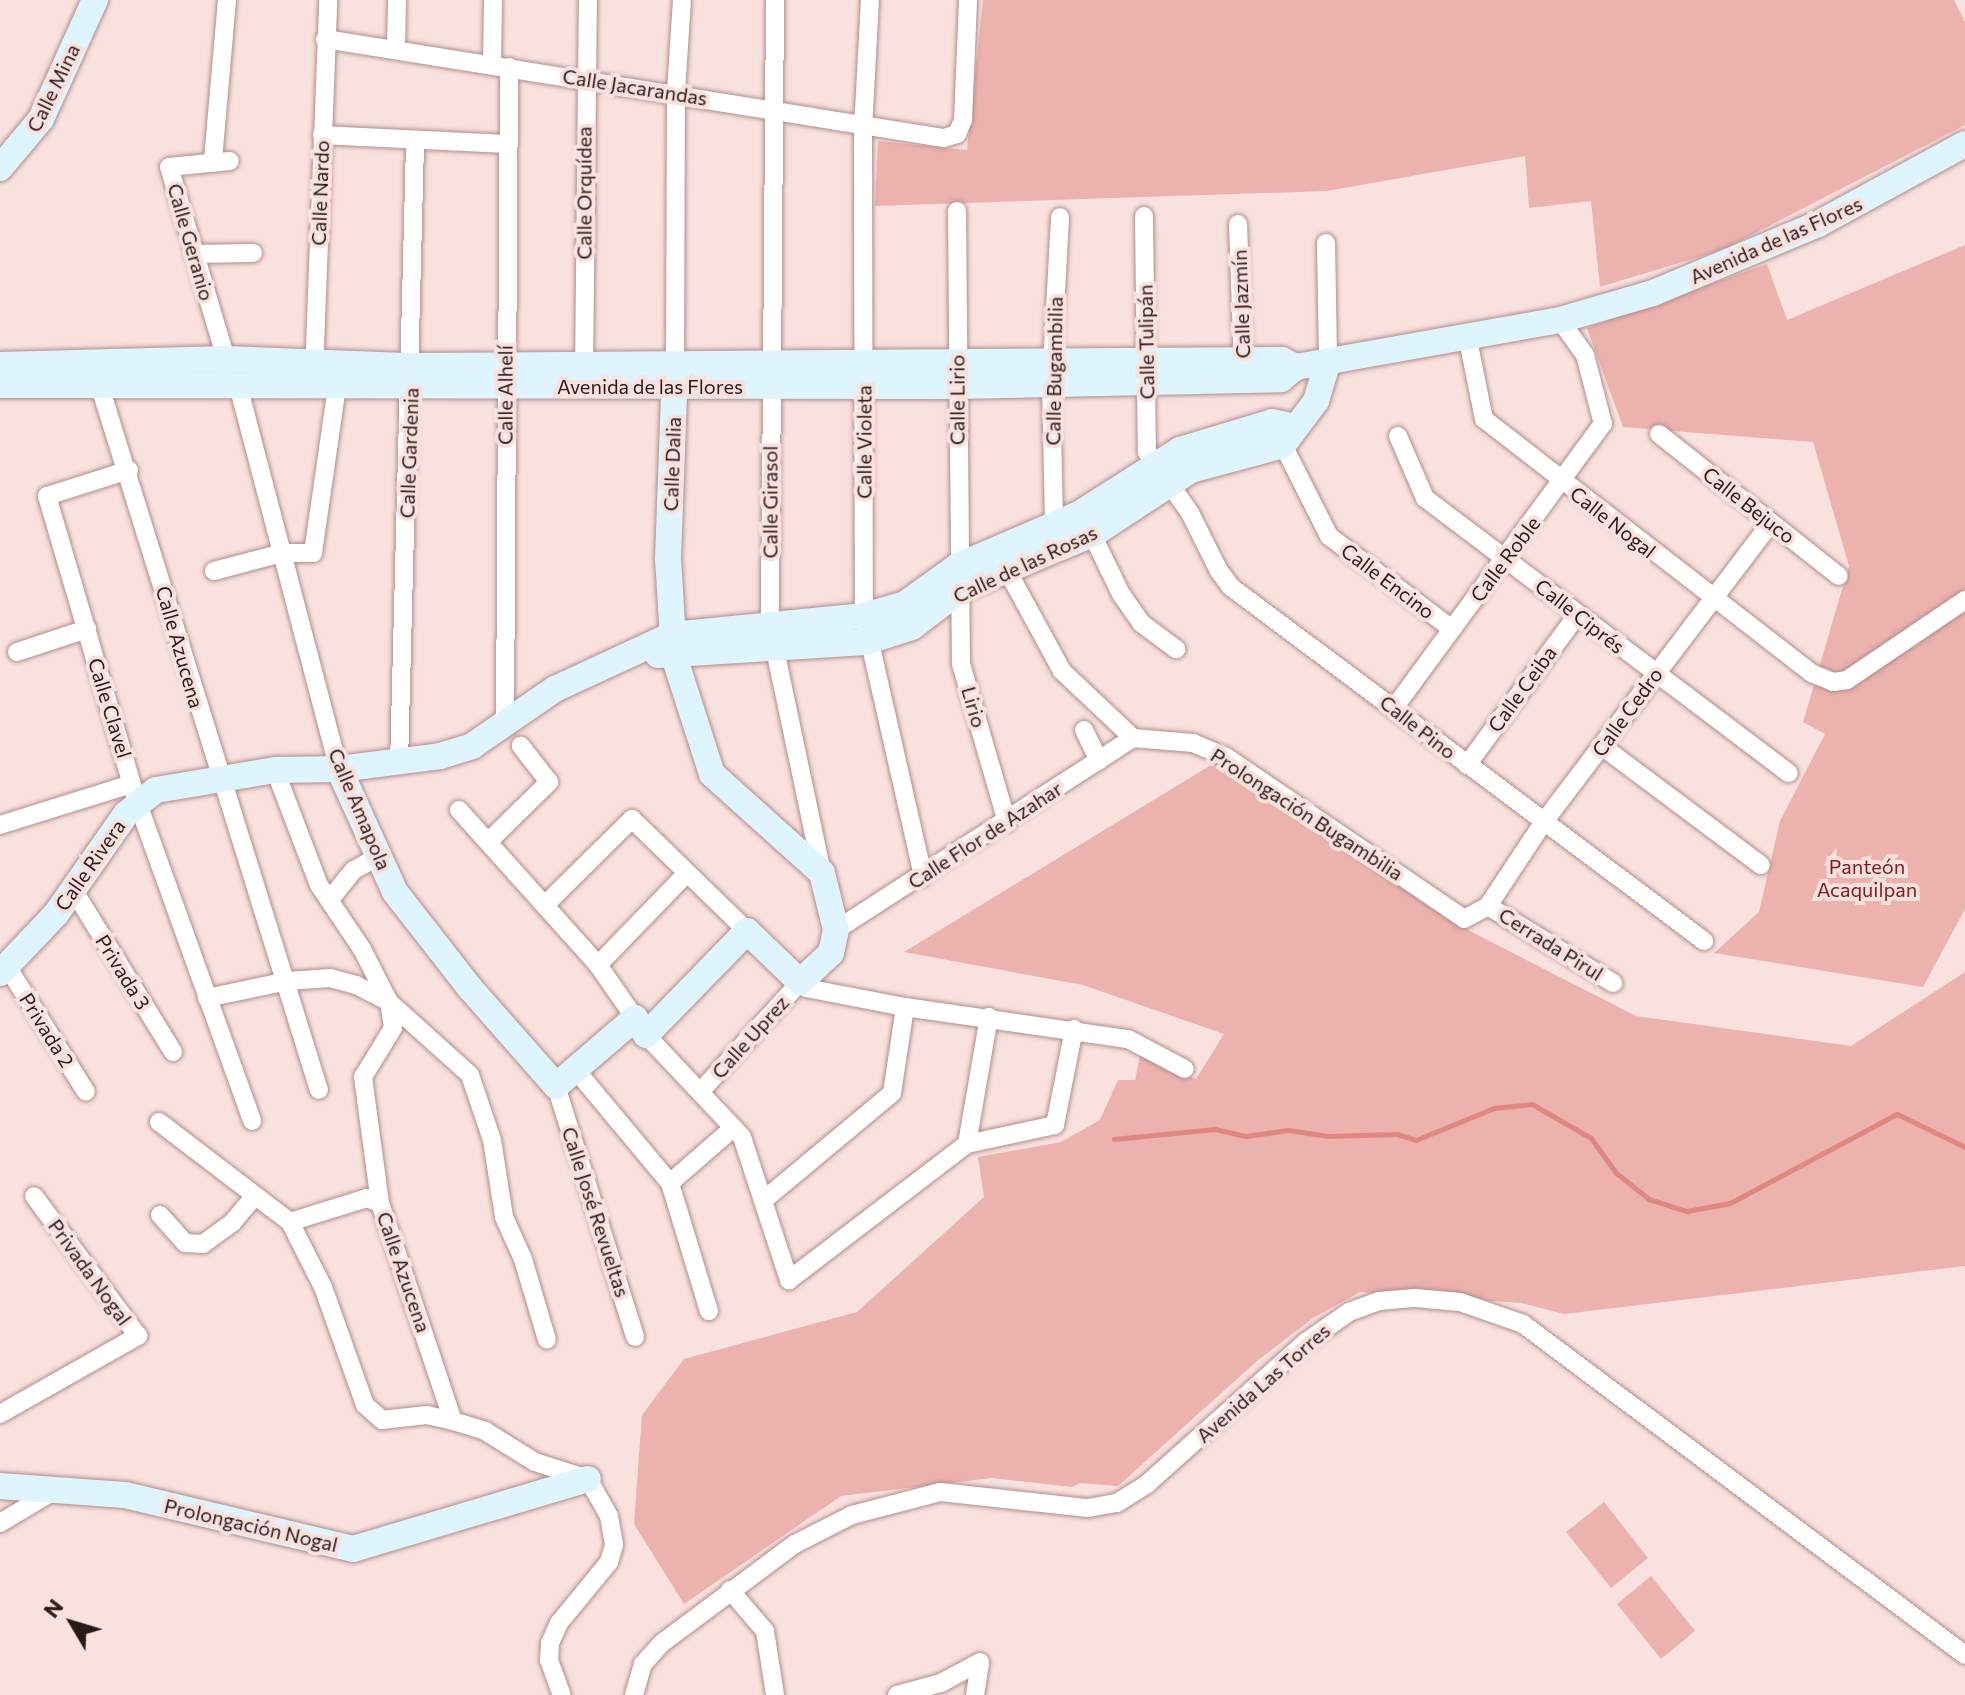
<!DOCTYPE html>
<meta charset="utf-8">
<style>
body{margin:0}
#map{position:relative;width:1965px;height:1695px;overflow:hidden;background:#f9e1de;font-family:Commissioner,sans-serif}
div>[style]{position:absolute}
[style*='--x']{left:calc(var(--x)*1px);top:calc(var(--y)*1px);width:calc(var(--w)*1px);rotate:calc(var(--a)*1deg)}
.green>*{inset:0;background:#ecb2ae}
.stream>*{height:5px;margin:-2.5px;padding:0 2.5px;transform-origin:2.5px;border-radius:2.5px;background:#df8782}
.roads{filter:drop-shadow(0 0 2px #b28d8a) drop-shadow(0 0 2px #b28d8a)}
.street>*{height:18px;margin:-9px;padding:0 9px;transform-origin:9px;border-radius:9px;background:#fff}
.secondary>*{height:26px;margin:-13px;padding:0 13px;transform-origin:13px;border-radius:13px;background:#def4fe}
span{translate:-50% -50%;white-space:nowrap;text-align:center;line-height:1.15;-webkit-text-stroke:8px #f9e1de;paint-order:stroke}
.street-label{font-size:20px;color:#291a19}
.park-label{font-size:20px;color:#841d22}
.north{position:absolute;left:32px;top:1583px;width:80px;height:80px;-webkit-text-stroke:6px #f9e1de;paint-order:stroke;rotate:308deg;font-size:22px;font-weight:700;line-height:32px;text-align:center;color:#291a19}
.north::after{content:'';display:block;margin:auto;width:28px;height:36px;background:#291a19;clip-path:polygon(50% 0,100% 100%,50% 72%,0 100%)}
</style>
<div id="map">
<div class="green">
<i style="clip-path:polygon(983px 0,1954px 0,1965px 22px,1965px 125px,1722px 250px,1600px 287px,1591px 201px,1529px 208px,1525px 156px,1327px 191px,875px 206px,878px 141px,967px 150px)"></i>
<i style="clip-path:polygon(1965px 245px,1965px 909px,1923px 987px,1714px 953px,1759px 912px,1780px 821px,1825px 734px,1803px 722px,1849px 566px,1813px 442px,1623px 427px,1587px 328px,1767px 264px,1787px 320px)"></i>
<i style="clip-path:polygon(1216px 762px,1470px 931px,1636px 1016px,1851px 1046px,1965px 972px,1965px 1266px,1564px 1314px,1521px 1303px,1360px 1292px,1313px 1318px,1257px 1361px,1118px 1486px,1080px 1483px,1072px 1487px,991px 1478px,841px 1496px,684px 1604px,634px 1524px,642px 1415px,684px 1359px,857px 1312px,984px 1197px,978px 1157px,1061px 1142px,1100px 1120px,1118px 1080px,1135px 1080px,1140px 1056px,1196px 1079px,1224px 1034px,1083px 985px,904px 952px)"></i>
<i style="clip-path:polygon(1604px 1502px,1648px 1558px,1611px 1588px,1566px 1532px)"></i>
<i style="clip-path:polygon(1651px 1576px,1695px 1631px,1661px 1659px,1617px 1604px)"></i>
</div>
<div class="stream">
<i style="--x:1114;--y:1139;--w:101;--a:-5.7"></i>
<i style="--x:1215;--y:1129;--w:32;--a:13"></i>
<i style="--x:1246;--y:1136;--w:42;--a:-8.1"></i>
<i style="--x:1288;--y:1130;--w:40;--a:8.5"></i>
<i style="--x:1328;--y:1136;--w:69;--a:-1.7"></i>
<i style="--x:1397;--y:1134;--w:20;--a:18"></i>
<i style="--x:1416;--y:1140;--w:84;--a:-22.3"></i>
<i style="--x:1494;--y:1108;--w:38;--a:-6"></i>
<i style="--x:1532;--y:1104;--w:68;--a:30"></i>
<i style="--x:1591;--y:1138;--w:43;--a:54.5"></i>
<i style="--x:1616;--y:1173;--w:42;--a:38.2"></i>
<i style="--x:1649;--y:1199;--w:40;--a:18"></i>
<i style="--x:1687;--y:1211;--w:44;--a:-10.5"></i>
<i style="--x:1730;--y:1203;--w:189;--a:-28.1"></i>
<i style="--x:1897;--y:1114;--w:76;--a:25.9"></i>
</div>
<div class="roads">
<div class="street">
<i style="--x:775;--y:0;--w:626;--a:90.46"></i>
<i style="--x:770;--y:626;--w:252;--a:78.1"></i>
<i style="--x:870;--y:0;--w:128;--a:93.1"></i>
<i style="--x:863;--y:128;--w:488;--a:89.9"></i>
<i style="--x:864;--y:616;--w:267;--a:77.2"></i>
<i style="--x:325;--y:39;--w:627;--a:9.09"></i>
<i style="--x:944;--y:138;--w:14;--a:-17"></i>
<i style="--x:957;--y:134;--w:15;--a:-67"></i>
<i style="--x:963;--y:120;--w:120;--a:-87.6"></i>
<i style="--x:396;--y:49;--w:49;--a:-88.8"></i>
<i style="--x:492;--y:64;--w:64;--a:-89.1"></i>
<i style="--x:322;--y:135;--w:184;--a:2.8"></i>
<i style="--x:213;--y:160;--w:161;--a:-85"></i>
<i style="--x:957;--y:211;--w:453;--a:89.5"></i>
<i style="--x:961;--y:664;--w:165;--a:73.8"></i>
<i style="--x:1144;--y:216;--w:236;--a:89.3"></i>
<i style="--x:1147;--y:452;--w:75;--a:54.8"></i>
<i style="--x:1190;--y:513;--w:65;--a:63.4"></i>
<i style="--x:1219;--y:571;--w:20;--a:53"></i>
<i style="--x:1231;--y:587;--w:591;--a:36.81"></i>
<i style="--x:1238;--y:224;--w:145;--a:88"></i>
<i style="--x:1326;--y:243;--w:118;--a:89"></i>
<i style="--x:194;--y:254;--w:59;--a:-1"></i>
<i style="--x:1467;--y:335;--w:86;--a:78.6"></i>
<i style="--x:1484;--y:419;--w:414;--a:37.8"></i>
<i style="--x:1811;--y:673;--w:24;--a:22"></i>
<i style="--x:1833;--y:682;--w:14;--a:-8"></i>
<i style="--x:1847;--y:680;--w:143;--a:-34.1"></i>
<i style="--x:675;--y:364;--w:272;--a:-89.8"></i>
<i style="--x:676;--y:92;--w:92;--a:-86.3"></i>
<i style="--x:224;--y:370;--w:11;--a:-80"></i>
<i style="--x:226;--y:359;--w:200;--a:-106.5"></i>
<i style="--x:169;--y:167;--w:61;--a:-5.6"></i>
<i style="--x:314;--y:372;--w:372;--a:-87.8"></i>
<i style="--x:584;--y:373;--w:373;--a:-89.4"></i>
<i style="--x:100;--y:387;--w:736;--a:72.7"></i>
<i style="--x:239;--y:389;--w:393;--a:75.3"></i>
<i style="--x:1659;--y:434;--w:229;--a:38.3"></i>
<i style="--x:1398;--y:436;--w:68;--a:66.5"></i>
<i style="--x:1425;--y:498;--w:456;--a:37.1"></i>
<i style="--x:1279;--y:437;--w:111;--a:63.2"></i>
<i style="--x:1329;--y:536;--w:154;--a:37.1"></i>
<i style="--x:129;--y:470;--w:86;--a:162.4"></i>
<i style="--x:47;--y:496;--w:318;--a:73.6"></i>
<i style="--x:137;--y:801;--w:340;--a:70.2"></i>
<i style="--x:1054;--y:524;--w:140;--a:-91.2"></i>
<i style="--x:1051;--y:384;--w:167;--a:-86.9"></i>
<i style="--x:1088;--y:526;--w:76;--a:64.1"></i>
<i style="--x:1121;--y:594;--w:35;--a:55"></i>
<i style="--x:1141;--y:623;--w:44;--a:36.6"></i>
<i style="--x:1007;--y:570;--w:115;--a:61.4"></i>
<i style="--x:1062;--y:671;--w:98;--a:43.3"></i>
<i style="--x:1133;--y:738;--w:60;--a:4.8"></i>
<i style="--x:1193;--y:743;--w:36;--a:23"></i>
<i style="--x:1226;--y:757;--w:288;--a:34.2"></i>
<i style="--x:1464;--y:919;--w:27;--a:-28"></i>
<i style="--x:1488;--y:906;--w:100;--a:-56.5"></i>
<i style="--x:1543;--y:823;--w:377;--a:-52.8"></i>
<i style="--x:214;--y:571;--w:70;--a:-14.8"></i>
<i style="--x:282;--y:553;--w:31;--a:0"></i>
<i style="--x:313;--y:553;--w:169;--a:-81.8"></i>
<i style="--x:17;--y:652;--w:74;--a:-18.2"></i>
<i style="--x:1394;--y:708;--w:353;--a:-53.7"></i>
<i style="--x:1603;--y:424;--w:71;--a:-104.6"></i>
<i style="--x:1585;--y:355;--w:43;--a:-125.5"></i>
<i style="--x:505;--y:723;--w:656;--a:-89.65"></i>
<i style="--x:1084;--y:730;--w:34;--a:64"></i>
<i style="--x:1603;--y:747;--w:197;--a:36.8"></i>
<i style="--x:399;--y:764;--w:621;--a:-88.52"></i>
<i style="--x:1467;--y:765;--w:187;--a:-53.7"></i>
<i style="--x:275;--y:770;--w:123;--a:69.1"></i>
<i style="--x:319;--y:885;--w:77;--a:56.1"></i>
<i style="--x:362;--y:949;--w:59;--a:63"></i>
<i style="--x:389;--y:1002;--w:26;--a:81"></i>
<i style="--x:393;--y:1028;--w:57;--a:121.5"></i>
<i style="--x:363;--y:1077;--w:127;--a:82.3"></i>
<i style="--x:380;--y:1203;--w:230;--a:71.5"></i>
<i style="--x:459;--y:810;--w:208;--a:48.1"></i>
<i style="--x:598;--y:965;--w:65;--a:55.1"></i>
<i style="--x:0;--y:825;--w:138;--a:-17.3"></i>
<i style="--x:488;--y:842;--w:86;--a:-44.5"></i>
<i style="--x:549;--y:782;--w:46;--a:-127.9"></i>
<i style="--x:74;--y:891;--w:189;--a:58.4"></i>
<i style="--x:331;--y:898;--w:36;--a:-51"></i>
<i style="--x:354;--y:870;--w:29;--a:-29"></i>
<i style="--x:546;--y:904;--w:121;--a:-44.7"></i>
<i style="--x:632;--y:819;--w:161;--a:44.2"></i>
<i style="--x:1488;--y:906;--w:147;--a:31.6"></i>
<i style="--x:836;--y:930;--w:354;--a:-32.9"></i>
<i style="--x:598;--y:965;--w:128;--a:-45.9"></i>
<i style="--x:8;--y:968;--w:146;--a:57.8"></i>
<i style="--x:207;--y:998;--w:83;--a:-11.9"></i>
<i style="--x:288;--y:981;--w:42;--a:-4.1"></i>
<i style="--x:330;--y:978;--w:27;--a:15"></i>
<i style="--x:356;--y:985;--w:37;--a:27"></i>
<i style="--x:389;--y:1002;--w:109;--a:42"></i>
<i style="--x:470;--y:1075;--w:69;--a:71.3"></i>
<i style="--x:492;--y:1140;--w:78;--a:81.1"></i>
<i style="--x:504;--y:1217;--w:46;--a:65.7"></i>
<i style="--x:523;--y:1259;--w:84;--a:73.5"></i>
<i style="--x:646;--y:1035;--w:140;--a:46.7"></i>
<i style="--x:742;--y:1137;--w:151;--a:71.8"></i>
<i style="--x:789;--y:1280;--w:224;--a:-37.4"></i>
<i style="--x:967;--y:1144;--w:129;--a:-80.2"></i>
<i style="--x:575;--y:1069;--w:148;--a:50.2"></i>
<i style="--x:670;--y:1183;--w:134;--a:73.1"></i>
<i style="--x:556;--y:1086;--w:263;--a:72.5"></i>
<i style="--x:700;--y:1092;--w:149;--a:-47.7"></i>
<i style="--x:800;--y:982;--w:8;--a:45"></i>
<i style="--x:806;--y:988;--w:101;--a:10.9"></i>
<i style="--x:905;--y:1007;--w:225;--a:8.2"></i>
<i style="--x:1128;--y:1039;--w:64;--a:27.8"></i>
<i style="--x:159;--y:1122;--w:165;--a:37.4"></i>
<i style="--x:290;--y:1222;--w:73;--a:63.1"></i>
<i style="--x:323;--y:1287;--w:125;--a:70.4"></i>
<i style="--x:365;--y:1405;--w:23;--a:41"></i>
<i style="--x:382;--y:1420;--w:45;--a:-6.3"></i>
<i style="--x:427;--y:1415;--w:27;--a:13"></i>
<i style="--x:453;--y:1421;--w:34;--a:17"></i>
<i style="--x:485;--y:1431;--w:59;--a:31.8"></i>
<i style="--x:535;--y:1462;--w:56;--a:17.8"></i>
<i style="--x:588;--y:1479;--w:43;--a:60.4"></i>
<i style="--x:609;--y:1516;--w:29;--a:80"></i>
<i style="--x:614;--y:1545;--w:18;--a:106"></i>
<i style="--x:609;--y:1562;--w:79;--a:129.3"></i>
<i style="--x:559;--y:1623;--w:22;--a:114"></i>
<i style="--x:550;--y:1643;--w:17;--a:93"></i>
<i style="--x:549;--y:1660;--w:37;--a:70"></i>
<i style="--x:967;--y:1144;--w:90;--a:-12.2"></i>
<i style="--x:1055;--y:1125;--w:98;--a:-78.8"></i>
<i style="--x:670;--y:1183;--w:84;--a:-41.1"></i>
<i style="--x:765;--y:1199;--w:165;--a:-39.8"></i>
<i style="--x:892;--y:1093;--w:87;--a:-81.4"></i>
<i style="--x:160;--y:1215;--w:38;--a:48"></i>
<i style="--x:185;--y:1243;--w:18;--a:3"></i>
<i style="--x:203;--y:1244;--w:36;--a:-36"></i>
<i style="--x:232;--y:1223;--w:35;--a:-50"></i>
<i style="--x:290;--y:1222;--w:81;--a:-17.3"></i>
<i style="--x:367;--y:1198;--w:14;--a:21"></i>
<i style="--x:0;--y:1414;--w:159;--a:-29.5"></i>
<i style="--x:138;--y:1336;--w:174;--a:-126.6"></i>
<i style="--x:0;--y:1523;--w:61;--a:-30.8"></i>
<i style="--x:730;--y:1590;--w:54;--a:49.5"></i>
<i style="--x:765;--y:1631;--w:65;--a:81.1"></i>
<i style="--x:634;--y:1695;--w:32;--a:-74"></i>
<i style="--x:643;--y:1664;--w:28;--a:-48"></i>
<i style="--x:662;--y:1643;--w:166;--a:-36.7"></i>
<i style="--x:795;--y:1544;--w:64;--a:-27"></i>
<i style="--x:852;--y:1515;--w:91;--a:-14.6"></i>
<i style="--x:940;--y:1492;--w:149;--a:6.2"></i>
<i style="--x:1088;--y:1508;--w:29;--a:-10"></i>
<i style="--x:1117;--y:1503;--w:36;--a:-32"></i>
<i style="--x:1147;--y:1484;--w:213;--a:-41.8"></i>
<i style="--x:1306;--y:1342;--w:52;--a:-34.9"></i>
<i style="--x:1349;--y:1312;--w:32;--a:-20"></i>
<i style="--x:1379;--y:1301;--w:36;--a:-5"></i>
<i style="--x:1415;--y:1298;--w:45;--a:5.1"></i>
<i style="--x:1460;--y:1302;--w:67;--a:19.2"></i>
<i style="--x:1523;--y:1324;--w:552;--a:36.83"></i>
<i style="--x:897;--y:1695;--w:46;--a:-15.3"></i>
<i style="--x:941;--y:1683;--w:44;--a:-28.3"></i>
<i style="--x:975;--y:1695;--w:33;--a:-81"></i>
</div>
<div class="secondary">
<i style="--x:0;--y:168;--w:64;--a:-50.1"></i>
<i style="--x:41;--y:119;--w:131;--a:-65.6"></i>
<i style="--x:0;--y:365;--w:226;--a:-1.5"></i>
<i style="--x:226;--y:359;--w:186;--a:2.2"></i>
<i style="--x:412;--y:366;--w:870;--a:-0.4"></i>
<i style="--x:1282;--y:360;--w:16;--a:27"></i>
<i style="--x:0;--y:385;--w:957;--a:0.06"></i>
<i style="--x:957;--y:386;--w:324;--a:-1.2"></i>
<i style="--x:1281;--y:379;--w:19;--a:-39"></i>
<i style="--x:1296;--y:367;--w:268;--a:-10.1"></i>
<i style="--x:1560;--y:320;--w:97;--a:-16.2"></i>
<i style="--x:1653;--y:293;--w:179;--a:-22.7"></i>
<i style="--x:1818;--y:224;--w:167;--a:-28.6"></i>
<i style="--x:658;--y:655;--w:208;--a:-3.6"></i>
<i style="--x:866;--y:642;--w:48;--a:-18.1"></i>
<i style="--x:912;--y:627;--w:64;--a:-37.4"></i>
<i style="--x:963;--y:588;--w:143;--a:-22.6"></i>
<i style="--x:1095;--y:533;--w:115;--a:-33.3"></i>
<i style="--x:1191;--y:470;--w:95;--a:-15.2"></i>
<i style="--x:1283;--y:445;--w:55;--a:-53.1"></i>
<i style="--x:1316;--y:401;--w:42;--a:-73.3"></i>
<i style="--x:339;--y:769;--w:135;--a:65.5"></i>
<i style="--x:395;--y:892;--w:122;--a:52"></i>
<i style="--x:470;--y:988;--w:130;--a:48.7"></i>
<i style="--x:556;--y:1086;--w:104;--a:-40.7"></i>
<i style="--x:635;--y:1018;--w:20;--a:57"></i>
<i style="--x:646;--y:1035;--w:145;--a:-45.8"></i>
<i style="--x:747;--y:931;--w:74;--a:43.9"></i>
<i style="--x:800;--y:982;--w:42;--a:-43.1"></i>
<i style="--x:831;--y:953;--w:24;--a:-78"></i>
<i style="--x:836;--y:930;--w:59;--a:-103.8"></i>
<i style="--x:822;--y:873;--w:148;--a:-138"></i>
<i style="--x:712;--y:774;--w:124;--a:-107.9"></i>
<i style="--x:674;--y:656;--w:97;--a:-93.5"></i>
<i style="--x:668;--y:559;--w:195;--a:-87.9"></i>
<i style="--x:0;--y:973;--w:81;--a:-46.5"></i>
<i style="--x:56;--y:914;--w:122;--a:-55"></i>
<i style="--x:126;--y:814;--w:38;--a:-39"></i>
<i style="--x:156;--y:790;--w:121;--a:-9.5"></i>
<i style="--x:275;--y:770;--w:64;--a:-0.9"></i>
<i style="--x:339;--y:769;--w:102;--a:-7.3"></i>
<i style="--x:440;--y:756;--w:34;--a:-17"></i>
<i style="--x:472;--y:746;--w:101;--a:-34.5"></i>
<i style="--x:555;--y:689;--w:129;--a:-24.8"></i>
<i style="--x:672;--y:635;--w:193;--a:-5.7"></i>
<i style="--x:864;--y:616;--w:43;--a:-16.3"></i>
<i style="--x:905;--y:604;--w:65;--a:-35.6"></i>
<i style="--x:958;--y:566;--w:132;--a:-23.3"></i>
<i style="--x:1079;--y:514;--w:120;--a:-32.4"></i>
<i style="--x:1180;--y:450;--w:96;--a:-16.9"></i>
<i style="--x:1272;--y:422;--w:24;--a:12"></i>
<i style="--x:0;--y:1486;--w:125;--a:4.1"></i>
<i style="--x:125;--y:1495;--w:234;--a:13.3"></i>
<i style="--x:353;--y:1549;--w:245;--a:-16.6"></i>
</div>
</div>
<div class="street-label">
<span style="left:635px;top:87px;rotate:9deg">Calle Jacarandas</span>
<span style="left:53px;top:88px;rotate:-64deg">Calle Mina</span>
<span style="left:320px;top:193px;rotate:-88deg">Calle Nardo</span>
<span style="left:584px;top:193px;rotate:-90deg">Calle Orquídea</span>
<span style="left:1776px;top:240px;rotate:-24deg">Avenida de las Flores</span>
<span style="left:191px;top:242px;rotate:74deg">Calle Geranio</span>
<span style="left:1241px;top:304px;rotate:-92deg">Calle Jazmín</span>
<span style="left:1146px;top:342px;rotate:-91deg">Calle Tulipán</span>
<span style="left:1054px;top:371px;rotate:-89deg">Calle Bugambilia</span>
<span style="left:650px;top:386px">Avenida de las Flores</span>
<span style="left:505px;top:395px;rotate:-90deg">Calle Alhelí</span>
<span style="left:957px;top:400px;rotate:-90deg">Calle Lirio</span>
<span style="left:864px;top:442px;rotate:-90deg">Calle Violeta</span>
<span style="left:409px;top:453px;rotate:-88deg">Calle Gardenia</span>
<span style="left:672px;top:464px;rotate:-88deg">Calle Dalia</span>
<span style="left:770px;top:502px;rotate:-90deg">Calle Girasol</span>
<span style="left:1749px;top:505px;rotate:38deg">Calle Bejuco</span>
<span style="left:1613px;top:522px;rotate:38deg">Calle Nogal</span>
<span style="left:1505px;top:559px;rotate:-53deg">Calle Roble</span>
<span style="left:1025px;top:564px;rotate:-25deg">Calle de las Rosas</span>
<span style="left:1388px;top:581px;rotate:37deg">Calle Encino</span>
<span style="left:1580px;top:616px;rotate:38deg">Calle Ciprés</span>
<span style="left:180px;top:647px;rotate:74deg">Calle Azucena</span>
<span style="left:1522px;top:689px;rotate:-54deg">Calle Ceiba</span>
<span style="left:974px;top:707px;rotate:74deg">Lirio</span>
<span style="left:110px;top:708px;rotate:73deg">Calle Clavel</span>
<span style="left:1627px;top:712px;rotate:-54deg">Calle Cedro</span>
<span style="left:1418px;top:727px;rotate:38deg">Calle Pino</span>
<span style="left:360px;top:809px;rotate:67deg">Calle Amapola</span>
<span style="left:1307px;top:814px;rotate:33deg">Prolongación Bugambilia</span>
<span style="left:985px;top:835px;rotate:-33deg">Calle Flor de Azahar</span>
<span style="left:90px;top:865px;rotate:-55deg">Calle Rivera</span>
<span style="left:1551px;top:944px;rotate:32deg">Cerrada Pirul</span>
<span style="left:123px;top:972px;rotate:58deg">Privada 3</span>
<span style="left:47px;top:1030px;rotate:58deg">Privada 2</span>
<span style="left:750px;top:1037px;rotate:-48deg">Calle Uprez</span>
<span style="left:596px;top:1212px;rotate:72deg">Calle José Revueltas</span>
<span style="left:90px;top:1272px;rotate:54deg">Privada Nogal</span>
<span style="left:404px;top:1272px;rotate:71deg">Calle Azucena</span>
<span style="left:1263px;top:1383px;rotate:-41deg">Avenida Las Torres</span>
<span style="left:251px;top:1525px;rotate:13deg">Prolongación Nogal</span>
</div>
<div class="park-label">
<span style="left:1867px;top:878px">Panteón<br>Acaquilpan</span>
</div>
<div class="north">N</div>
</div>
